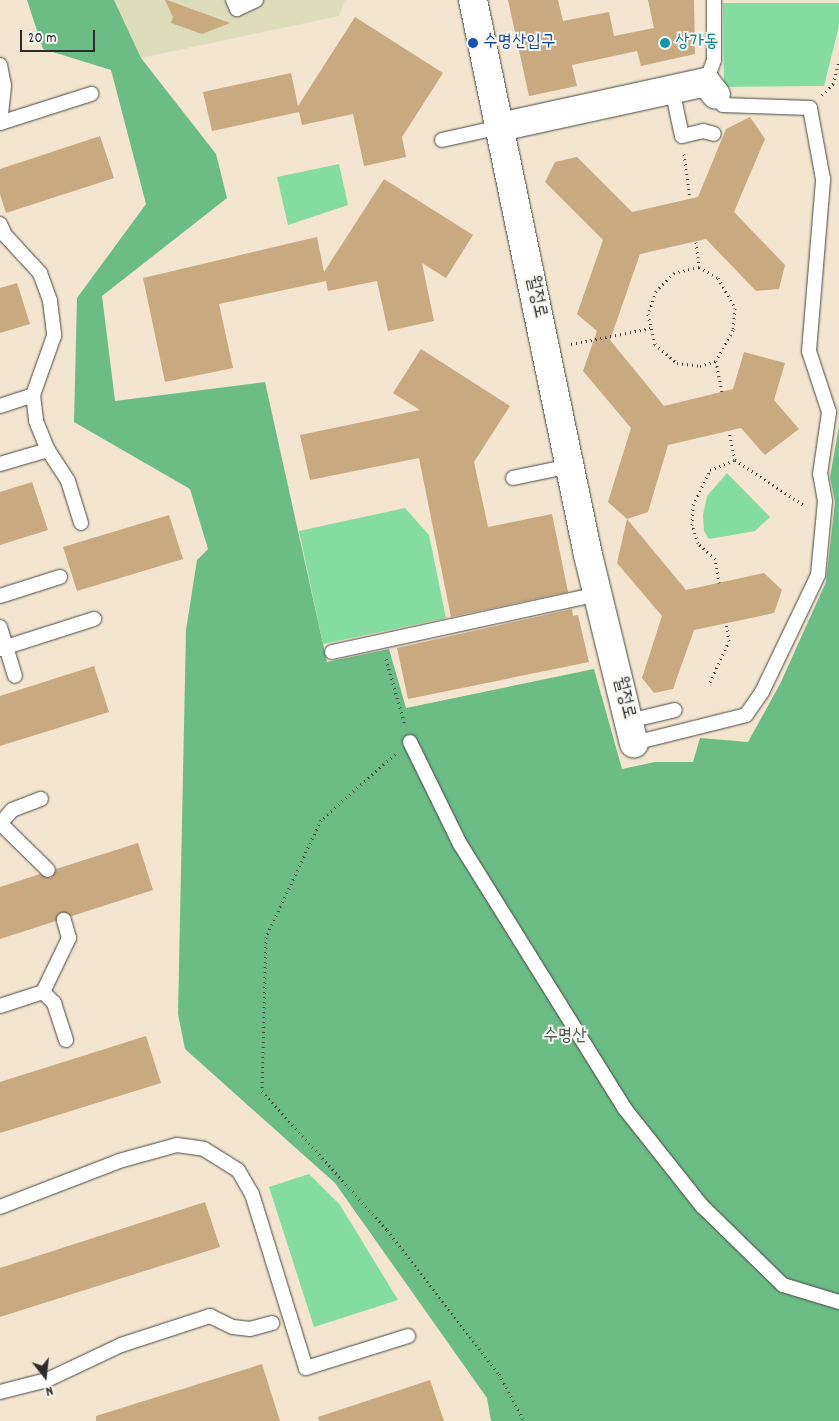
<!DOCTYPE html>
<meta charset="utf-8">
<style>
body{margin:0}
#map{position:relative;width:839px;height:1421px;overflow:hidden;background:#f3e5cf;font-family:Dekko,"Poor Story",sans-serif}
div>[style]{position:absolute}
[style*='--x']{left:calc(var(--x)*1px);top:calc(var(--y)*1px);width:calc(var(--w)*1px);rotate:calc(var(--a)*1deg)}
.built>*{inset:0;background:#deddbb}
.green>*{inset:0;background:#85dca0}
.forest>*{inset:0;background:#6cbc86}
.building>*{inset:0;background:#c9a980}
.path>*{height:3px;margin-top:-1.5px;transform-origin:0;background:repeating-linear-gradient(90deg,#494744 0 1px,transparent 0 5px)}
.roads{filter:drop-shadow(0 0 1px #494744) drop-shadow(0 0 1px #494744)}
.service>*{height:14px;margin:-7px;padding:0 7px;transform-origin:7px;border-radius:7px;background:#fff}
.minor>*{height:28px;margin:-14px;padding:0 14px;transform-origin:14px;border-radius:14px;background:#fff}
.tertiary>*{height:28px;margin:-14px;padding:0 14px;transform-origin:14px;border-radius:14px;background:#fff}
.dots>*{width:14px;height:14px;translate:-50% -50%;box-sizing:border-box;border:2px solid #f6f6f2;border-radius:50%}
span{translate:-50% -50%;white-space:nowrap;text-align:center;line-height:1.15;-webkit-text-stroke:4px #f6f6f2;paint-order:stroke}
.transit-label{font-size:18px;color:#164399}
.left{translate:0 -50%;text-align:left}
.culture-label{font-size:18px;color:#0d838f}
.street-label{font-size:18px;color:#2b2b2b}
.park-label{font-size:18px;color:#425748}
.north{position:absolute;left:20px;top:1351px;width:50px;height:50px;-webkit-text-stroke:4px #f6f6f2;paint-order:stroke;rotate:164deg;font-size:14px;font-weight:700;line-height:20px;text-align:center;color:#2b2b2b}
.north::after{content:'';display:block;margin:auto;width:18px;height:22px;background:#2b2b2b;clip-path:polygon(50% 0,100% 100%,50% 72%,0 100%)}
.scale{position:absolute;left:20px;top:30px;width:75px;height:22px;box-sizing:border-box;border:2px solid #2b2b2b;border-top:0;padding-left:6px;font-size:15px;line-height:18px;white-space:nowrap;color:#2b2b2b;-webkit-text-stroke:4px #f6f6f2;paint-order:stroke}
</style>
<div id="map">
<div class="built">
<i style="clip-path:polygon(114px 0,345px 0,339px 16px,141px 58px)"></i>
</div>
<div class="green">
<i style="clip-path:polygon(723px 3px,839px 3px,839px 26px,824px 86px,724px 87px)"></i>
<i style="clip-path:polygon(339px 164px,348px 205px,288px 225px,277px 177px)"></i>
<i style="clip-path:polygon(727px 473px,770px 517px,755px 531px,709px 539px,704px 531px,703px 515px,707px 496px)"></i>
<i style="clip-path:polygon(405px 508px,429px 535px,446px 618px,323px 644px,299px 531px)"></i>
<i style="clip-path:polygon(309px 1174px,340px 1205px,398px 1300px,314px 1327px,269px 1187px)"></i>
</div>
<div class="forest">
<i style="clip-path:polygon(27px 0,114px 0,141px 58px,216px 154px,227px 198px,102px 296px,115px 401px,265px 382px,327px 662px,389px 649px,406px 708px,594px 669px,622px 769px,655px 762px,693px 762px,700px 738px,748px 742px,780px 684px,826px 582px,835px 502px,830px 477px,839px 426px,839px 1421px,491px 1421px,487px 1398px,335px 1183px,185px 1049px,178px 1014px,186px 630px,197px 560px,208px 549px,190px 489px,74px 422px,77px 298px,146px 204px,111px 70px,43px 49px)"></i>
</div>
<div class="building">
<i style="clip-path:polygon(165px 0,167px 0,230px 23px,202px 34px,171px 23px,173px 17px)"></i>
<i style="clip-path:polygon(508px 0,558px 0,563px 21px,609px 12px,614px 36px,654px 28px,648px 0,694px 0,695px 54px,641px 66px,637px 51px,572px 65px,577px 86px,529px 96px)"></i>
<i style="clip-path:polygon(355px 17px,443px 73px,402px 137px,406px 157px,364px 166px,353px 114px,302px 125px,299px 112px,212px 131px,203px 92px,291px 73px,298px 106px)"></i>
<i style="clip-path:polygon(750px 117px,765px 139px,734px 212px,785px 265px,779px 289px,756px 291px,706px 239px,640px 254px,610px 340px,664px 406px,733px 389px,744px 352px,785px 363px,774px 400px,799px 429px,765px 455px,741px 428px,668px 445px,648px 512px,627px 519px,686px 590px,764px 573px,782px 590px,774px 613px,694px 630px,673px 689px,654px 693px,642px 678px,662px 616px,617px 563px,627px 519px,608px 502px,631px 428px,583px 371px,597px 331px,577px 314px,603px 240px,545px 182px,555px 162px,577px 157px,632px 212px,698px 197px,726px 129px)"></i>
<i style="clip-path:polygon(100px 136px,114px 178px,6px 213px,0 194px,0 169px)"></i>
<i style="clip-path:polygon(384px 179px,473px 235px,446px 278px,422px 263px,434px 321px,388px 331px,377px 281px,328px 291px,326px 281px,219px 304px,233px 368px,165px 382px,143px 278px,317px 237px,324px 272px)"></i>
<i style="clip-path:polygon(17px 283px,30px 324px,0 333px,0 288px)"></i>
<i style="clip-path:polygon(421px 349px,510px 406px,474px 462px,488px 527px,552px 514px,568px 592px,451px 617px,419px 458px,310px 480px,300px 435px,420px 410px,393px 393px)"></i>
<i style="clip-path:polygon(32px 482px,48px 530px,0 545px,0 492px)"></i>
<i style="clip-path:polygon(169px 515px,183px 559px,77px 591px,63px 547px)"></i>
<i style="clip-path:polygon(572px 609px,573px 616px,578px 615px,589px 662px,408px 699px,397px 648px)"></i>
<i style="clip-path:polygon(94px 666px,109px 712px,0 746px,0 696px)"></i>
<i style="clip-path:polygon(138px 843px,153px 890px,72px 916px,61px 912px,56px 921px,0 939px,0 887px,40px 874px,51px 878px,56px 869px)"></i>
<i style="clip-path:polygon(146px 1036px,161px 1083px,0 1133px,0 1082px)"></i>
<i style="clip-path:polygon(205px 1202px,220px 1247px,0 1317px,0 1268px)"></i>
<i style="clip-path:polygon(262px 1364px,280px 1421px,96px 1421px,96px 1416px)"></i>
<i style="clip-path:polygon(430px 1380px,444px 1421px,319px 1421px,318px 1417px)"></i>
</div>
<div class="path">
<i style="--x:822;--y:95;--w:16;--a:-45"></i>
<i style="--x:833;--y:84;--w:24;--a:-75"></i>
<i style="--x:684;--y:154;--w:45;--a:82.4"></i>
<i style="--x:696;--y:242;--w:25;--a:83"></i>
<i style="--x:699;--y:267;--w:26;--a:167"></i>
<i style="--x:674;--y:273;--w:25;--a:135"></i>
<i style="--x:656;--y:291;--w:24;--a:109"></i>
<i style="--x:648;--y:314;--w:31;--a:77"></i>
<i style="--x:655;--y:344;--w:29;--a:41"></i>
<i style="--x:677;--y:363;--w:23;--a:7"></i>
<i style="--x:700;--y:366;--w:17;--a:-17"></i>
<i style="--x:716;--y:361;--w:31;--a:79"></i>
<i style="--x:699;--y:267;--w:22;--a:30"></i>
<i style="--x:718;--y:278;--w:34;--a:60"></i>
<i style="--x:735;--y:308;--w:22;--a:95"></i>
<i style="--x:733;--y:330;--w:35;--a:119"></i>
<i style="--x:571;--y:344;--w:82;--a:-11.3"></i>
<i style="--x:735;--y:460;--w:84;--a:33.3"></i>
<i style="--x:719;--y:583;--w:24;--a:-99"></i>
<i style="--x:715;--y:559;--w:23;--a:-137"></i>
<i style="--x:698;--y:543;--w:19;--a:-108"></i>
<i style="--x:692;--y:525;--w:20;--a:-87"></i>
<i style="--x:693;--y:505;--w:39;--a:-64"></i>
<i style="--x:710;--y:470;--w:27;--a:-22"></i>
<i style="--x:735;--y:460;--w:30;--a:-102"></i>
<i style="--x:386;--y:659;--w:69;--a:73.9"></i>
<i style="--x:710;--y:682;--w:45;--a:-65.1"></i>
<i style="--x:729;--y:641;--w:18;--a:-99"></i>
<i style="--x:395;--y:754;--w:99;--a:138.3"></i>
<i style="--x:321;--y:820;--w:129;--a:115.2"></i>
<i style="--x:266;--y:937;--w:154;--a:91.5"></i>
<i style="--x:262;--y:1091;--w:187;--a:48"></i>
<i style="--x:387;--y:1230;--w:182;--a:52.1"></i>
<i style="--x:499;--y:1374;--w:53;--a:62"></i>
</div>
<div class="roads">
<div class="service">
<i style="--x:233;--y:0;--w:10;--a:66"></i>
<i style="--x:237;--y:9;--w:21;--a:-25"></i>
<i style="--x:0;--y:65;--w:21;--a:79"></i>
<i style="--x:4;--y:86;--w:37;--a:96"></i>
<i style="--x:706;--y:82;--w:23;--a:-70"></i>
<i style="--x:714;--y:60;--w:60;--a:-90"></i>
<i style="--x:672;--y:89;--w:48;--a:78"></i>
<i style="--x:682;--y:136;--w:22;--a:-13"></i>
<i style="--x:703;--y:131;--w:11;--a:15"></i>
<i style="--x:0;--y:123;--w:96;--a:-17.7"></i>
<i style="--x:442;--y:140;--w:59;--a:-12.6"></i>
<i style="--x:0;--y:224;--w:12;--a:66"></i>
<i style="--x:5;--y:235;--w:52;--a:47.4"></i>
<i style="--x:40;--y:273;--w:30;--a:70"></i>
<i style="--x:50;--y:301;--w:35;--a:83"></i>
<i style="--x:54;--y:336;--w:63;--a:109.6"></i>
<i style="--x:33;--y:395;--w:26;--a:83"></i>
<i style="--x:36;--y:421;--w:31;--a:68"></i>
<i style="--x:48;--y:450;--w:37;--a:57"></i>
<i style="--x:68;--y:481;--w:44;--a:72.8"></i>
<i style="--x:0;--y:406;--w:35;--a:-18"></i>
<i style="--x:0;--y:464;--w:50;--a:-16.3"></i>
<i style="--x:513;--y:478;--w:58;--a:-11.9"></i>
<i style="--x:0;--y:596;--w:63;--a:-17.6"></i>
<i style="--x:0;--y:627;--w:51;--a:73"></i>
<i style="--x:0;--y:649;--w:99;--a:-17.7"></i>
<i style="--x:332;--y:652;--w:272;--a:-12.3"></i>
<i style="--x:629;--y:721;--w:47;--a:-13.4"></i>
<i style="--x:410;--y:742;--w:114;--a:63.9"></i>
<i style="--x:460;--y:844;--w:312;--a:58.1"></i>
<i style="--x:625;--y:1109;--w:124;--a:51.6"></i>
<i style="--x:702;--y:1206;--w:113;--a:44.3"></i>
<i style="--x:783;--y:1285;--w:59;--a:16.9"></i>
<i style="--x:634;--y:743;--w:115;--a:-14"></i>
<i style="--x:746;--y:715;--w:28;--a:-55"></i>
<i style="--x:762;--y:692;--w:130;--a:-64.4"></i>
<i style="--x:818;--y:575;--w:74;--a:-84.6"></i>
<i style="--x:825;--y:501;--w:27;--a:-100"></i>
<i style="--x:820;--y:474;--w:63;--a:-81.7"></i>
<i style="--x:829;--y:412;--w:64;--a:-108.2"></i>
<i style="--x:809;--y:351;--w:173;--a:-85.3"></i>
<i style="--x:823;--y:179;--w:72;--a:-100.4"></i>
<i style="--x:810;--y:108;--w:87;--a:-178"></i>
<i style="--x:723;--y:105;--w:12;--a:-125"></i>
<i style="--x:0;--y:823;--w:67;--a:44.4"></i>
<i style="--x:0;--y:824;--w:18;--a:-49"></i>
<i style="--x:12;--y:810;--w:31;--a:-21"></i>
<i style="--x:43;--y:992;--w:16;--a:45"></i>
<i style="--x:54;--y:1003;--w:39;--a:72"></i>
<i style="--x:0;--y:1006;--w:45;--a:-18"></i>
<i style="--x:43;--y:992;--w:60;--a:-64.3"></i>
<i style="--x:69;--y:938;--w:19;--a:-106"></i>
<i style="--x:0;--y:1207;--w:128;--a:-21.1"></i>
<i style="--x:119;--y:1161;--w:60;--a:-15.4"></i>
<i style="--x:177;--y:1145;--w:27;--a:8"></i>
<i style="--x:204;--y:1149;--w:40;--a:32"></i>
<i style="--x:238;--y:1170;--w:28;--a:60"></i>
<i style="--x:252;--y:1194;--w:182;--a:72.8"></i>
<i style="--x:306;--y:1368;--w:107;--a:-17.4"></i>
<i style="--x:0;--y:1392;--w:49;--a:-14.3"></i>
<i style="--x:47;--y:1380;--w:82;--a:-25.3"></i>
<i style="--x:121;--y:1345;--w:94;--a:-18"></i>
<i style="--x:210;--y:1316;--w:25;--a:26"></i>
<i style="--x:233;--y:1327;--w:17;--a:7"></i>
<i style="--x:250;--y:1329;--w:23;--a:-15"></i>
</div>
<div class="minor">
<i style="--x:500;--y:127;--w:211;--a:-12.3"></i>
<i style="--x:706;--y:82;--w:16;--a:52"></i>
</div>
<div class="tertiary">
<i style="--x:473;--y:0;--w:567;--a:78.29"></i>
<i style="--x:588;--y:555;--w:194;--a:76.3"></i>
</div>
</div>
<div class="dots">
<i style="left:473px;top:43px;background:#1a4fb4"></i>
<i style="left:665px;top:43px;background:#0f9aa8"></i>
</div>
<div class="transit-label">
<span class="left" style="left:483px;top:43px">수명산입구</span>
</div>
<div class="culture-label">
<span class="left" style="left:675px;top:43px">상가동</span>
</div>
<div class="street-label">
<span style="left:535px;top:297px;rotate:78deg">월정로</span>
<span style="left:623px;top:698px;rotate:76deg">월정로</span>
</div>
<div class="park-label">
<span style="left:565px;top:1037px">수명산</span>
</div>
<div class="north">N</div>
<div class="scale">20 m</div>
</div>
